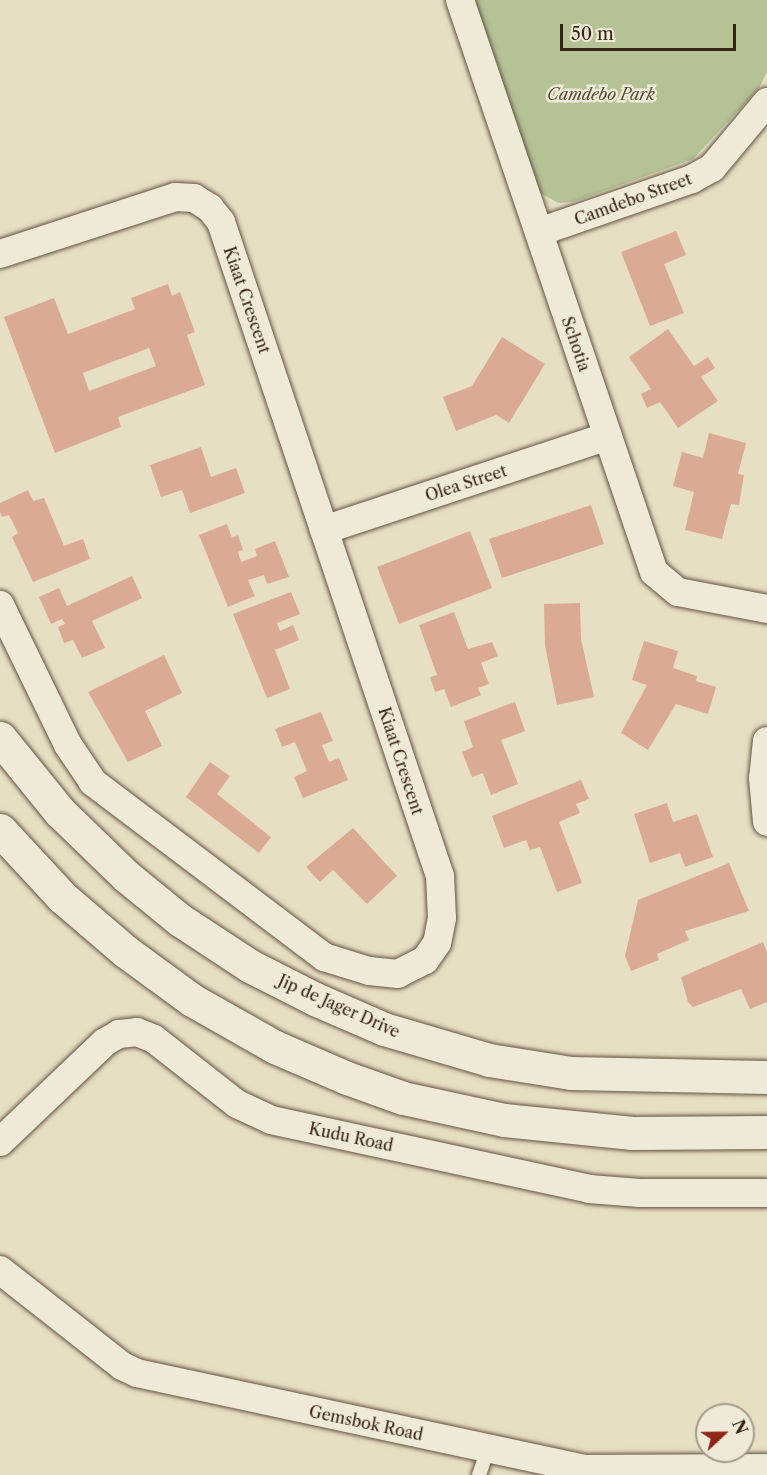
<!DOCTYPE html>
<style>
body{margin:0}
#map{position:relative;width:767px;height:1475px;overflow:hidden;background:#e7dfc3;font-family:"Libre Caslon Text",serif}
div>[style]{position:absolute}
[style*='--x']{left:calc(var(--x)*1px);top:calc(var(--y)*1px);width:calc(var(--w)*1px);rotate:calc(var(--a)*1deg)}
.green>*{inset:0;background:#b4c295}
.building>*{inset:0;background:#dbaa95}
.roads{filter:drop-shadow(0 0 2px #635343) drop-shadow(0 0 2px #635343)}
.lane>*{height:14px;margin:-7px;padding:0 7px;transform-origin:7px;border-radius:7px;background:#efead8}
.street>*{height:28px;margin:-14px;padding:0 14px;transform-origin:14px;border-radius:14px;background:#efead8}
.secondary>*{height:33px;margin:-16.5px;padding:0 16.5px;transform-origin:16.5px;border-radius:16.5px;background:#efead8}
span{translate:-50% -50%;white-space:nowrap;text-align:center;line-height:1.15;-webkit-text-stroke:5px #efead8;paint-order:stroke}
.park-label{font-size:16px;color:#564c37;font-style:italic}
.street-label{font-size:16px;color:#372418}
.north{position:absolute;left:695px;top:1403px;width:60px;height:60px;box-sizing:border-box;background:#efead8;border:2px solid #a59b8b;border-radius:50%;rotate:68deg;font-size:16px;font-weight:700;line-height:24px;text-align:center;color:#372418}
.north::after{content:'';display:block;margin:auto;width:21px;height:27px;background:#8f2418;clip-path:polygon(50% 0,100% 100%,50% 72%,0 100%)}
.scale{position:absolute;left:560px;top:24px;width:176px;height:27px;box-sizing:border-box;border:3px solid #372418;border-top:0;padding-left:8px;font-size:18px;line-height:21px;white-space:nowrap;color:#372418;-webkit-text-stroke:4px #efead8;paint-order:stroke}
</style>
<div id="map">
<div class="green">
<i style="clip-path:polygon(470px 0,767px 0,767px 72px,759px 88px,693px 159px,573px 202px,558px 203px,537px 191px)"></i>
</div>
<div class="building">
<i style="clip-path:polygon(676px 231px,686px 255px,664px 264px,684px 313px,650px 326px,621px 252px)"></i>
<i style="clip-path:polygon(evenodd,168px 284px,172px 296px,180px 292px,195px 332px,187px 335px,205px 385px,118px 417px,121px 427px,55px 453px,4px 317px,54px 298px,68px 334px,135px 309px,131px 298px,168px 284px,149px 348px,156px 366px,89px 391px,83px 373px,149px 348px)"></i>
<i style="clip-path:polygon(668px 329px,694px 366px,708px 357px,715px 368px,701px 377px,718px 401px,678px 428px,660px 402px,647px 408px,641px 394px,651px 389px,629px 357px)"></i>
<i style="clip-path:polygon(502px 337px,545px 364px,509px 423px,496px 415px,456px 431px,443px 397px,472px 386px)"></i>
<i style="clip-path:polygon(709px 433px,746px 443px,738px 474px,744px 475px,739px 505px,731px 504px,722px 539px,685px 530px,694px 492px,673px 486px,682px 452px,703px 458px)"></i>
<i style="clip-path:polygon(201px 447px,211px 477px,236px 468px,245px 493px,190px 513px,182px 490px,161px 497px,150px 465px)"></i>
<i style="clip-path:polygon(28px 490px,33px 501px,44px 498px,64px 546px,83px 539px,90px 559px,33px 582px,12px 537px,18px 533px,9px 515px,2px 517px,0 512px,0 503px)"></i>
<i style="clip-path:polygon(591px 505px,604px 544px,502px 578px,489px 539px)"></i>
<i style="clip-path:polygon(227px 524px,232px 538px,238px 535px,243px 550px,238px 552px,241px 562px,257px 556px,255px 549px,275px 541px,289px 577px,267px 584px,264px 575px,248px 580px,255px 596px,228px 607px,199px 535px)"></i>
<i style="clip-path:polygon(470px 531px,492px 588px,399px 624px,377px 567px)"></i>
<i style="clip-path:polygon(132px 576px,142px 598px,92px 621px,105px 648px,82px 658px,73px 640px,64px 643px,58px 627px,65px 624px,62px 619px,51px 624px,39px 597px,59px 588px,67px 606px)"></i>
<i style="clip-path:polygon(291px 592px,300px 614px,277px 623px,280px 631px,293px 625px,299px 640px,275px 650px,290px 689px,267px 698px,233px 614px)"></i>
<i style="clip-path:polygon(580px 603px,581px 639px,594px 697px,557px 705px,545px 646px,544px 604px)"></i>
<i style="clip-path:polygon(454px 612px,468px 649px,492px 642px,498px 656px,481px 663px,489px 684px,478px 688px,481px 695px,451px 707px,444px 689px,435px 692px,430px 677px,437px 675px,419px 625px)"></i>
<i style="clip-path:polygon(644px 641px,678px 651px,673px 668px,697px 676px,696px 681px,716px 687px,708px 714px,676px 704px,648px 750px,621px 733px,647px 685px,632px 680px)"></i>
<i style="clip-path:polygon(164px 655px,182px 693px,145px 711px,162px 746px,128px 762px,88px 692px)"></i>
<i style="clip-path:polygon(515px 702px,525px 731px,501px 740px,518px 784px,491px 795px,483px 773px,472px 777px,462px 752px,473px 747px,464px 721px)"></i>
<i style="clip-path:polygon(321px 712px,333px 741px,322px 745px,329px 762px,339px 758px,348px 780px,303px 798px,294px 777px,307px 771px,295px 742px,282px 747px,275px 729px)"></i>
<i style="clip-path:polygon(210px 762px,230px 776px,217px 794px,271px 837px,259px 853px,186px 797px)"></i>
<i style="clip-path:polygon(581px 780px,589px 799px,576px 804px,580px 813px,559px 822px,582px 883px,557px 892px,540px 847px,530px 850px,526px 840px,504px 848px,492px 816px)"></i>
<i style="clip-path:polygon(667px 803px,673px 822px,697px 814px,713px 857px,685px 867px,680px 853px,650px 863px,634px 814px)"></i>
<i style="clip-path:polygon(353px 828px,397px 876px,367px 904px,333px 870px,320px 882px,306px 867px)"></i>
<i style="clip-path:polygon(729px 863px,749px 911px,685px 931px,689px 940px,657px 954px,659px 960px,631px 971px,625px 956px,638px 900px)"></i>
<i style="clip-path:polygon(763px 942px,767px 952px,767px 1002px,750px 1009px,741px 989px,693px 1007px,688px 1002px,681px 977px)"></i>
</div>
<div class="roads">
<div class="lane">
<i style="--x:479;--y:1475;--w:28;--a:-71"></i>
</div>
<div class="street">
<i style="--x:460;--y:0;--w:604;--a:71.27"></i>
<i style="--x:654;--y:572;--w:31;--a:40"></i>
<i style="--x:678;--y:592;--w:91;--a:10.8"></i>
<i style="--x:539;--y:232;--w:162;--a:-19.1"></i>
<i style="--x:692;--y:179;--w:23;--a:-29"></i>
<i style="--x:712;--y:168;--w:86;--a:-50.2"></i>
<i style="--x:0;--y:254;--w:184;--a:-18"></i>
<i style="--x:175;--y:197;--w:19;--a:3"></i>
<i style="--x:194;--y:198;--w:19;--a:32"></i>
<i style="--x:210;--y:208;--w:18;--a:52"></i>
<i style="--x:221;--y:222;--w:690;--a:71.49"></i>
<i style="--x:440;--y:876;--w:42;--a:87.3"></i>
<i style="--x:442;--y:918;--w:25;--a:101"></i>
<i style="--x:437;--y:943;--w:21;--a:125"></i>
<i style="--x:425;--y:960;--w:30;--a:153"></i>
<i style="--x:398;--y:974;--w:29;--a:-174"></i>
<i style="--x:369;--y:971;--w:47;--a:-162.7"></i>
<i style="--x:324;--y:957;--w:290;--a:-142.9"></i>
<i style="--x:93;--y:782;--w:45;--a:-124"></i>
<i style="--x:68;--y:745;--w:156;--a:-115.9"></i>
<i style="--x:324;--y:530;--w:299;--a:-18.3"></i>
<i style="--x:767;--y:741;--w:37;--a:96"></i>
<i style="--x:763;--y:778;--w:44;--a:84.8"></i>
<i style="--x:0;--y:1142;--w:145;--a:-43.6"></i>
<i style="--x:105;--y:1042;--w:16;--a:-30"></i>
<i style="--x:119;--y:1034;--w:18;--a:-6"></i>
<i style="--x:137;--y:1032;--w:18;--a:22"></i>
<i style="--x:154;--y:1039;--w:105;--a:38.1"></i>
<i style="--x:237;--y:1104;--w:38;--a:25"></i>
<i style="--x:271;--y:1120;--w:325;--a:12.2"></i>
<i style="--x:589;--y:1189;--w:51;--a:4.5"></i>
<i style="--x:640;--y:1193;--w:127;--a:0"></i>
<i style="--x:0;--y:1270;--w:155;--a:38.2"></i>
<i style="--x:122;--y:1366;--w:17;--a:25"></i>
<i style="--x:137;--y:1373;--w:457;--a:12.1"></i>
<i style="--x:584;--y:1469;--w:183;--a:-0.3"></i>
</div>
<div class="secondary">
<i style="--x:0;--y:738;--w:95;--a:51"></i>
<i style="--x:60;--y:812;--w:92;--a:44.1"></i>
<i style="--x:126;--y:876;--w:70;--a:39.2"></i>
<i style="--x:180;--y:920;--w:84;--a:33.3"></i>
<i style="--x:250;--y:966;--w:73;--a:26.9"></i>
<i style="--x:315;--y:999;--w:75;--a:23.5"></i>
<i style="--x:384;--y:1029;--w:109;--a:16.4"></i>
<i style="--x:489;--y:1060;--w:83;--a:9"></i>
<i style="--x:571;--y:1073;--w:196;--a:1.2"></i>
<i style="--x:0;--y:830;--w:91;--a:47.2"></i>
<i style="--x:62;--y:897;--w:83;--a:40.6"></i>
<i style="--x:125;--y:951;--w:83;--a:36.2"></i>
<i style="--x:192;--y:1000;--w:95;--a:29.5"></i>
<i style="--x:275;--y:1047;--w:78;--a:23.3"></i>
<i style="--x:347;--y:1078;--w:59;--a:19.7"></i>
<i style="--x:403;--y:1098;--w:103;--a:12.3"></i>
<i style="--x:504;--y:1120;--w:129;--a:5.8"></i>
<i style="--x:632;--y:1133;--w:135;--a:-0.4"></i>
</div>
</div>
<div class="park-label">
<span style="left:601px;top:94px">Camdebo Park</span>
</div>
<div class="street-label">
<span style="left:633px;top:199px;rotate:-20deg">Camdebo Street</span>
<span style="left:247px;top:300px;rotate:71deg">Kiaat Crescent</span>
<span style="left:576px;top:344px;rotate:71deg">Schotia</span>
<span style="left:466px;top:483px;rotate:-18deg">Olea Street</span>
<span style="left:401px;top:761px;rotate:72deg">Kiaat Crescent</span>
<span style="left:339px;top:1006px;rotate:24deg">Jip de Jager Drive</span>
<span style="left:351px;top:1137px;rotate:12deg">Kudu Road</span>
<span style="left:366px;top:1423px;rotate:12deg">Gemsbok Road</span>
</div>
<div class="north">N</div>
<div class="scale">50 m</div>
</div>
